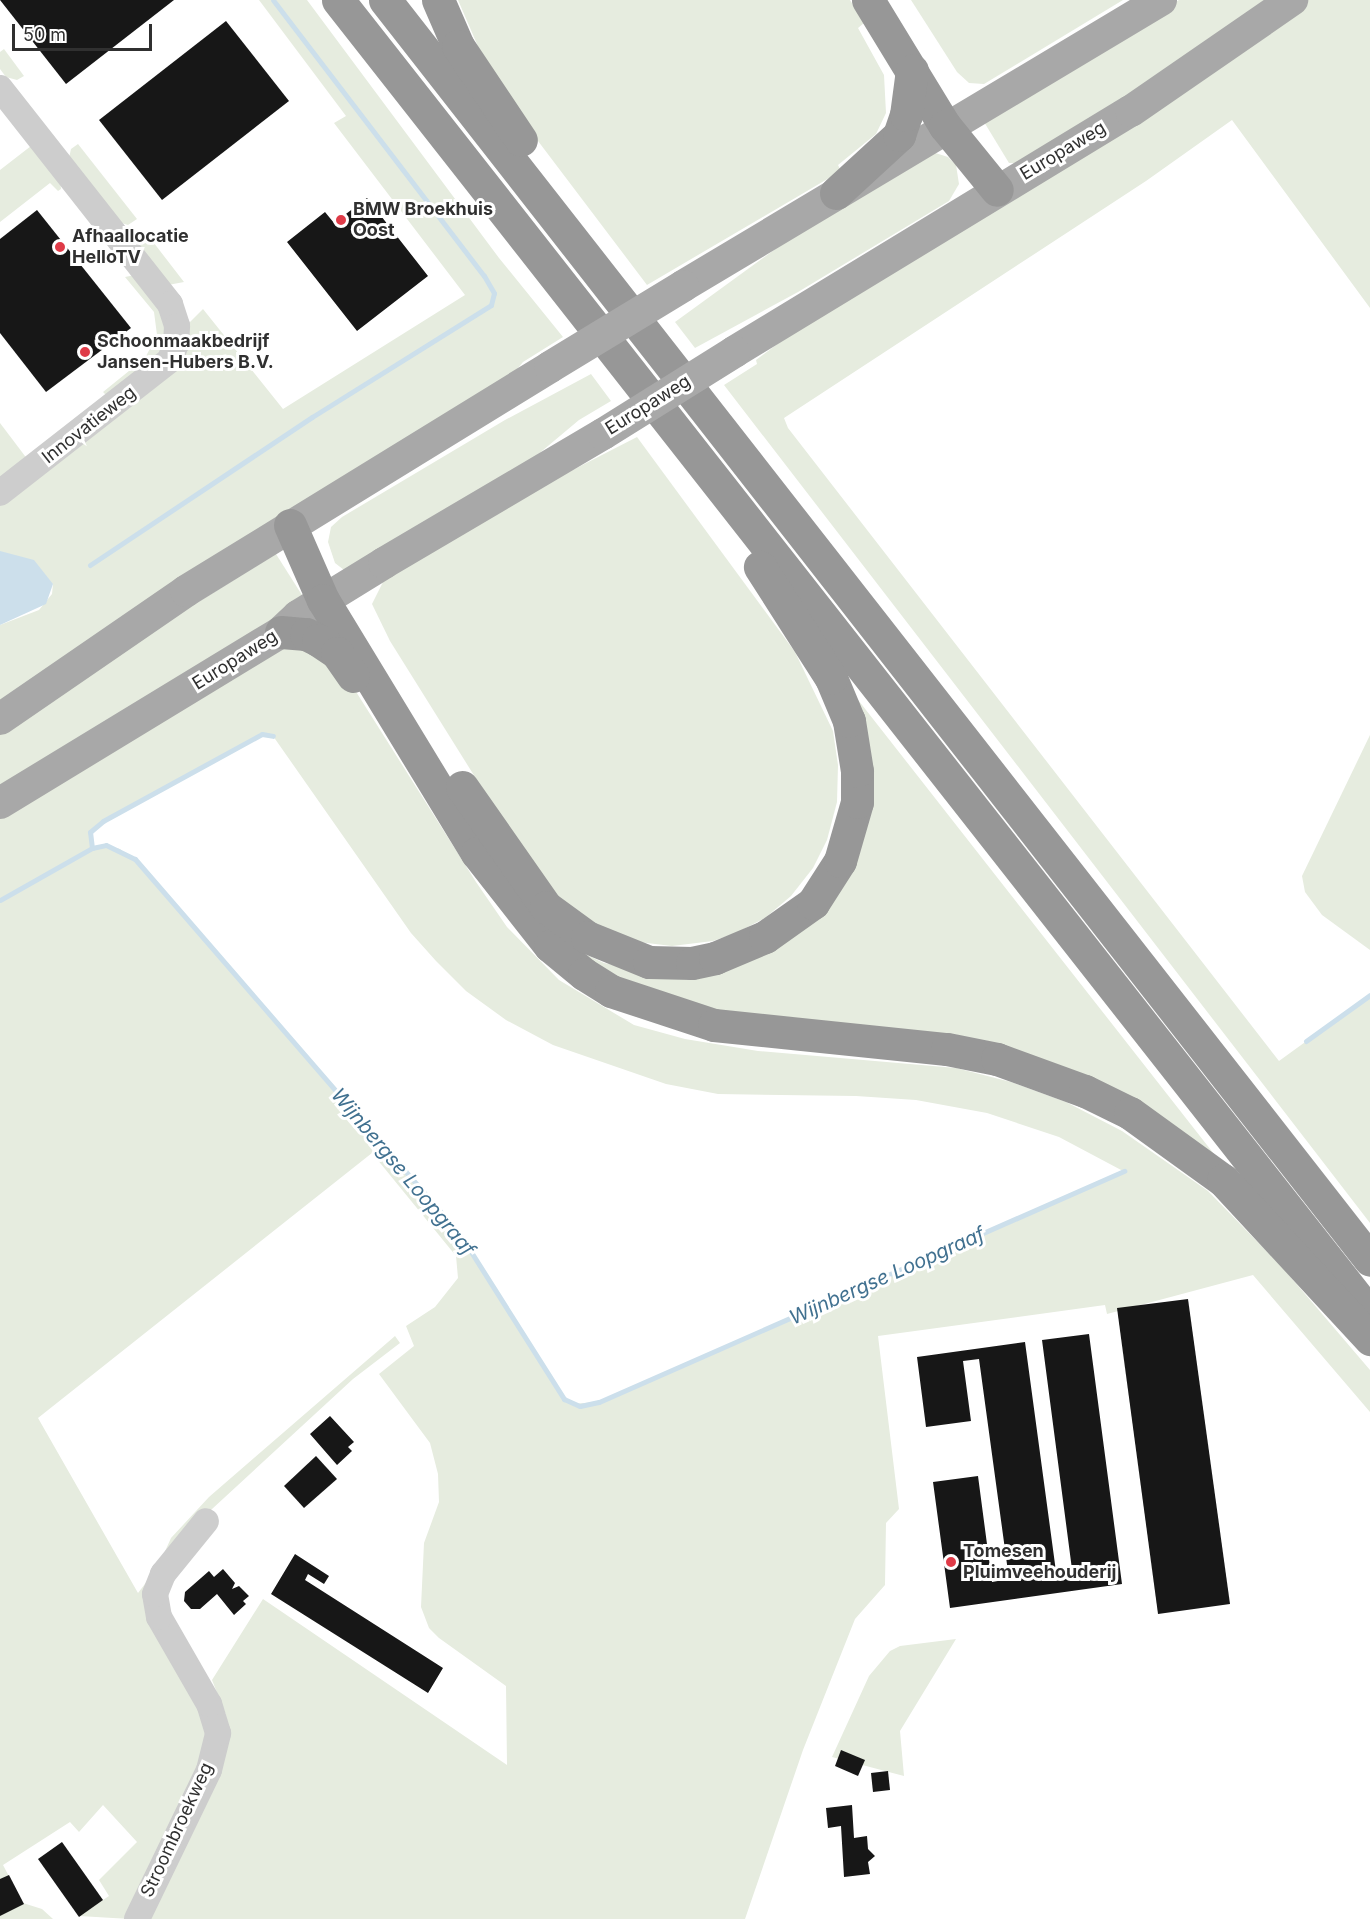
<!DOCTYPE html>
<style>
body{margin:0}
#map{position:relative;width:1370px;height:1919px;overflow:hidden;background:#fff;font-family:Inter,sans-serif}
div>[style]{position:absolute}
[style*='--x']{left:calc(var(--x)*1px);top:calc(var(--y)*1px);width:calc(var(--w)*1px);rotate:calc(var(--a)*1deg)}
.green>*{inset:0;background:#e6ecdf}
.water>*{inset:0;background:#ccdfeb}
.stream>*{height:5px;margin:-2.5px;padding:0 2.5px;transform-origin:2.5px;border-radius:2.5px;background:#ccdfeb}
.building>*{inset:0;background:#171717}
.minor>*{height:26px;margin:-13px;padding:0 13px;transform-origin:13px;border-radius:13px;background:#cdcdcd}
.major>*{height:32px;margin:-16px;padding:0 16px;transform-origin:16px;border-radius:16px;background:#a8a8a8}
.highway>*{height:33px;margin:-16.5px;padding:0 16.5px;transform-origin:16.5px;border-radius:16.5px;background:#979797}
.major-bridge>*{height:32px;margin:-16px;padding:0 16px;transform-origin:16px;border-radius:16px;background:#a8a8a8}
.dots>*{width:16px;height:16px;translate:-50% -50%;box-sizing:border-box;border:3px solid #fff;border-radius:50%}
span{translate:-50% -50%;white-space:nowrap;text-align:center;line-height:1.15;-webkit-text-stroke:6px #fff;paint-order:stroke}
.street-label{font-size:18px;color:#303030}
.poi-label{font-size:18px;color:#303030;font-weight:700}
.left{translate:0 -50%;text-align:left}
.water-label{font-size:20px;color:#417190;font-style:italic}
.scale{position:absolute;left:12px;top:24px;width:140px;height:27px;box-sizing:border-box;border:3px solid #303030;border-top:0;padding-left:8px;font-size:18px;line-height:21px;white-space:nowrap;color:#303030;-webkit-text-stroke:4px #fff;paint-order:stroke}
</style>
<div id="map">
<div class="green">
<i style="clip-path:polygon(259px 0,307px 0,499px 258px,563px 337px,523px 362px,509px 379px,0 708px,0 625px,39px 610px,52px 594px,53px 584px,0 569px,0 506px,20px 492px,203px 309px,283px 409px,465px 295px,334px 123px,346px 116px)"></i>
<i style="clip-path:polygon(458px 0,850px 0,864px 23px,858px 28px,884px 75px,886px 113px,876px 134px,838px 165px,841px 171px,647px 285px,510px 104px,486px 65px)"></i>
<i style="clip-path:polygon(911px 0,1123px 0,984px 84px,969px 83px,957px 72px)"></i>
<i style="clip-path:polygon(1179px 0,1274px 0,1187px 61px,1019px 163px,1009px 163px,981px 117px)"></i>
<i style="clip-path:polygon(1307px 0,1370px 0,1370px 308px,1232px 120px,1146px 181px,784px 418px,788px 428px,1279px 1061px,1370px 995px,1370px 1223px,724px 385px,757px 364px,756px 360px,819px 313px)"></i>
<i style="clip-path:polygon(4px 49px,24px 76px,17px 80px,6px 77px,0 69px,0 52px)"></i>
<i style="clip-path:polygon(78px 144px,137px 219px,128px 225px,118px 222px,69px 158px,71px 149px)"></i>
<i style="clip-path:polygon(31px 146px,60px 179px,61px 189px,58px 191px,50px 183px,0 222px,0 170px)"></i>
<i style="clip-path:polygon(929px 151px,948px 157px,956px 165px,959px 184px,949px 201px,798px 292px,695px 348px,675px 322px,814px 221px)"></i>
<i style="clip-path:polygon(148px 235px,157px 247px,184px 282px,168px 285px,139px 246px)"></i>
<i style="clip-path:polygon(135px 275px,165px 317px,164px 345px,155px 360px,106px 395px,103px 392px,145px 358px,157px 335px,154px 312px,125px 277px)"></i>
<i style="clip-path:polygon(591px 374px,611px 401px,579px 420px,536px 456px,344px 570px,335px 563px,328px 542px,331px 527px,342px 517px,505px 420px)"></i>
<i style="clip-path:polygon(0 423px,28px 460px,0 483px)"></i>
<i style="clip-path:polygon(637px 437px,795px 652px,833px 731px,838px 765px,837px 802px,827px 840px,813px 868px,791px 896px,765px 918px,736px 933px,713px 941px,672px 946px,630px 941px,564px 907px,535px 873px,390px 641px,372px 604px,384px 580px,497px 509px)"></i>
<i style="clip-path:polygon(276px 554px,307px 603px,0 793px,0 732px,90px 669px)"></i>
<i style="clip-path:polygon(evenodd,287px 646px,298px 646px,348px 679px,476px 882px,507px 927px,559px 980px,634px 1025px,685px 1039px,758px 1051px,956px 1068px,1011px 1082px,1066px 1102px,1122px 1131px,1208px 1191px,1282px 1267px,1370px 1370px,1370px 1412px,1253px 1275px,1107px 1314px,1105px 1305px,878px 1336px,899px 1509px,886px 1523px,885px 1585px,855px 1619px,803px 1750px,745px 1919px,140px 1919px,227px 1729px,226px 1715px,212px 1680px,263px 1599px,507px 1765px,506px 1686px,439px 1638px,429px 1628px,421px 1607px,424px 1543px,439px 1502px,438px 1474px,430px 1443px,379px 1374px,414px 1346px,406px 1326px,435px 1307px,458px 1278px,456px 1256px,372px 1153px,38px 1418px,138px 1593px,158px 1567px,171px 1538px,209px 1497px,395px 1336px,400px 1343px,353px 1379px,186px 1533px,155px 1587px,214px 1735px,130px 1919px,79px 1916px,109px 1896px,99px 1880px,137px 1842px,103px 1805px,79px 1832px,70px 1822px,3px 1865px,23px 1903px,42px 1909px,53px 1919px,0 1919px,0 817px,287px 646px,262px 734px,273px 736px,411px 933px,436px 961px,466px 991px,506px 1020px,553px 1045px,666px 1084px,718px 1094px,856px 1096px,916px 1100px,987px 1113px,1059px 1137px,1123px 1171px,599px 1402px,571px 1404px,555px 1387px,461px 1236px,155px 880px,120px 849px,106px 845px,92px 848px,90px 832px,103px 821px,262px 734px)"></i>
<i style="clip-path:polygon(837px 673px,1243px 1191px,1097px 1089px,650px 999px,559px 942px,604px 963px,644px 971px,700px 970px,846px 865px)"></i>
<i style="clip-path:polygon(1370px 735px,1370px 950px,1322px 915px,1305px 892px,1302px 876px)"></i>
<i style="clip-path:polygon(956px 1639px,900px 1731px,904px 1776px,832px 1757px,869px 1676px,890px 1651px,900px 1646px)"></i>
</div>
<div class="water">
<i style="clip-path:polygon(0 551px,34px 560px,53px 584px,46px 604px,0 625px)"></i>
</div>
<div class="stream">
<i style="--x:90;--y:565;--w:267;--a:-33.7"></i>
<i style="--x:312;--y:417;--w:211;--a:-32"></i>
<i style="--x:491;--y:305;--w:12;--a:-76"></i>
<i style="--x:494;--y:293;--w:20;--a:-120"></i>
<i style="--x:484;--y:276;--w:347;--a:-127.4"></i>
<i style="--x:92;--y:848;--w:16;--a:-97"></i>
<i style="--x:90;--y:832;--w:17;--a:-40"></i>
<i style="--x:103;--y:821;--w:181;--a:-28.7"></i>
<i style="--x:262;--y:734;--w:11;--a:10"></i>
<i style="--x:0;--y:900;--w:106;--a:-29.5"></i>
<i style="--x:92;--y:848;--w:14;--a:-12"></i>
<i style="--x:106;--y:845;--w:32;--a:26"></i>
<i style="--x:135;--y:859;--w:498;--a:49.1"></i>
<i style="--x:461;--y:1236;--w:193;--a:57.7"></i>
<i style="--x:564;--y:1399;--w:17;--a:24"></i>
<i style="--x:580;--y:1406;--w:19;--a:-12"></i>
<i style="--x:599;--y:1402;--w:574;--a:-23.75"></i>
<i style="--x:1306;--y:1041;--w:79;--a:-35.7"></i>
</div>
<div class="building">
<i style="clip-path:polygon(0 0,174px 0,66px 84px)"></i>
<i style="clip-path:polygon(226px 21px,289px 101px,162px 200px,99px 120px)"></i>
<i style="clip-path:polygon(367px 198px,428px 276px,357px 331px,287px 242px,325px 212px,334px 223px)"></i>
<i style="clip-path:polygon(37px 210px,131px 328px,46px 392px,0 333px,0 239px)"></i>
<i style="clip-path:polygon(1188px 1299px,1230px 1604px,1158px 1614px,1117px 1308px)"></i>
<i style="clip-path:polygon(1089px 1334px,1122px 1584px,950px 1608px,933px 1482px,978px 1476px,992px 1582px,1009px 1579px,979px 1359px,963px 1361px,971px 1421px,926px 1427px,917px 1357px,1025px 1342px,1057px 1579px,1073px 1577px,1042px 1340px)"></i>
<i style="clip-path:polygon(330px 1416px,354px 1442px,348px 1447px,352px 1451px,337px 1465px,310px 1434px)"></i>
<i style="clip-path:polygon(316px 1456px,337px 1479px,304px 1508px,284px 1486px)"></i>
<i style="clip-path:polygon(295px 1554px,329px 1576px,324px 1584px,308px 1574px,305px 1580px,443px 1668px,428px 1693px,271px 1594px)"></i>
<i style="clip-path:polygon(223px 1569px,235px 1583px,232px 1589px,239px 1586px,249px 1596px,243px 1601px,246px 1604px,234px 1615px,217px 1594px,200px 1609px,191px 1609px,184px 1601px,185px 1592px,209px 1571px,214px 1577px)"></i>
<i style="clip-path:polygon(841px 1750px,865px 1760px,858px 1776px,835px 1766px)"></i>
<i style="clip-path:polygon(888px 1771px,890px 1790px,873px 1792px,871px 1773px)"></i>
<i style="clip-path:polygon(852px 1805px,854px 1838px,867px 1836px,868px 1849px,875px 1856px,868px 1862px,870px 1874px,844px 1877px,841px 1826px,828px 1828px,826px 1808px)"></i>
<i style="clip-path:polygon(62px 1842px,103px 1900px,79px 1917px,38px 1859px)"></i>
<i style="clip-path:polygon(9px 1875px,24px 1904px,0 1916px,0 1879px)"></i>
</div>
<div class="minor">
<i style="--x:0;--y:88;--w:275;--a:51.8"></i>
<i style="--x:170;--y:304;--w:23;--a:72"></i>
<i style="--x:177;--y:326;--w:18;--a:93"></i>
<i style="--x:176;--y:344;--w:17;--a:111"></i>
<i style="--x:170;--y:360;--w:216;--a:142"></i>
<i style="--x:137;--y:1919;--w:165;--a:-64.2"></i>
<i style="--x:209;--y:1770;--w:38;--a:-76"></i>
<i style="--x:218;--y:1733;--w:30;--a:-107"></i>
<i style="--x:209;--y:1704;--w:100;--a:-119.9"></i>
<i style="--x:159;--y:1617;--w:23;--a:-100"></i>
<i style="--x:155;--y:1594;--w:22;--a:-68"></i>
<i style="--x:163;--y:1574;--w:68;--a:-50.9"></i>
</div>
<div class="major">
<i style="--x:683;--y:286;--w:557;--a:-30.89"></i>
<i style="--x:734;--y:352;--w:464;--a:-31.3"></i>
<i style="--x:1131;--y:111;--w:196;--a:-34.6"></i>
<i style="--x:0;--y:719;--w:226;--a:-34.5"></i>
<i style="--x:186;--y:591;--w:427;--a:-31.6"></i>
<i style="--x:0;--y:803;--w:329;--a:-31.3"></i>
<i style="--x:281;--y:632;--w:23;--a:-43"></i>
<i style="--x:298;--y:616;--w:101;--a:-31.6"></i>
<i style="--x:384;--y:563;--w:254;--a:-30.5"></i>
</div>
<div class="highway">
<i style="--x:338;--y:0;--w:1671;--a:51.85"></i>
<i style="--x:385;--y:0;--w:1599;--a:51.98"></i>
<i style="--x:438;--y:0;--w:50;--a:66.5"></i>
<i style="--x:458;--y:46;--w:113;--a:56.2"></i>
<i style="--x:868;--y:0;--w:148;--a:58.6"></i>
<i style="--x:945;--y:126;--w:82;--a:50.9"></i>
<i style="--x:836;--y:193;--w:86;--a:-42.6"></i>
<i style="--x:899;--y:135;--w:21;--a:-71"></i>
<i style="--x:906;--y:115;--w:45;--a:-82.4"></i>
<i style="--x:290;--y:525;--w:82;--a:66.3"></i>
<i style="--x:323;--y:600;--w:296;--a:58.7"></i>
<i style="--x:477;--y:853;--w:118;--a:51.9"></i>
<i style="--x:550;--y:946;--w:44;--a:39.5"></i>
<i style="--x:584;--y:974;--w:32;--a:32"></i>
<i style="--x:611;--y:991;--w:108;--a:18.3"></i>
<i style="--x:714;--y:1025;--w:234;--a:5.9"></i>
<i style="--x:947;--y:1049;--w:51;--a:11.3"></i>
<i style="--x:997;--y:1059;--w:94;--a:20"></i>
<i style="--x:1085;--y:1091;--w:50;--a:26.1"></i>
<i style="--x:1130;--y:1113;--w:115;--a:35.8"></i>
<i style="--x:1223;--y:1180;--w:217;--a:47.2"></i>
<i style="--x:281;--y:632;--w:25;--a:5"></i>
<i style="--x:306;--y:634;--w:13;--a:27"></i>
<i style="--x:318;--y:640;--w:23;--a:34"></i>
<i style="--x:337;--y:653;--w:28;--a:55"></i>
<i style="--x:462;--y:787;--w:146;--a:55"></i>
<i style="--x:546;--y:907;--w:51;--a:36.2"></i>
<i style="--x:587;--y:937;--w:67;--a:22"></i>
<i style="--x:649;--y:962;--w:43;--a:1.3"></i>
<i style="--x:692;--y:963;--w:24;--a:-12"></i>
<i style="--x:715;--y:958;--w:54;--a:-22.8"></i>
<i style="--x:765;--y:937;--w:59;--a:-35.3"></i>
<i style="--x:813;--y:903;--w:50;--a:-57.3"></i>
<i style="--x:840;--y:861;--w:61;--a:-73.9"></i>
<i style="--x:857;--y:802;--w:31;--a:-90"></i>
<i style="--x:857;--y:771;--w:51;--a:-99.1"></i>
<i style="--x:849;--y:721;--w:47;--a:-112.7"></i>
<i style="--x:831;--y:678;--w:132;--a:-122.6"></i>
</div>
<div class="major-bridge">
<i style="--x:550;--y:367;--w:156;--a:-31.3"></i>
<i style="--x:603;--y:434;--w:155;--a:-32"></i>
</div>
<div class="dots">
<i style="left:341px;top:220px;background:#df3b48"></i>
<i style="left:60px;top:247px;background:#df3b48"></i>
<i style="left:85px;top:352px;background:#df3b48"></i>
<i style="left:951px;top:1562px;background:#df3b48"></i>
</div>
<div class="street-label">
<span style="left:1063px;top:151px;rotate:-31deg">Europaweg</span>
<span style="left:648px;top:405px;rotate:-32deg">Europaweg</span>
<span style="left:89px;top:425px;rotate:-38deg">Innovatieweg</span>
<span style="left:235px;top:660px;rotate:-32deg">Europaweg</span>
<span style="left:177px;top:1830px;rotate:-65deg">Stroombroekweg</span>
</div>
<div class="poi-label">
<span class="left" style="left:353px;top:220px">BMW Broekhuis<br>Oost</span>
<span class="left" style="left:72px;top:247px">Afhaallocatie<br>HelloTV</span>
<span class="left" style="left:97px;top:352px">Schoonmaakbedrijf<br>Jansen-Hubers B.V.</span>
<span class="left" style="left:963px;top:1562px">Tomesen<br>Pluimveehouderij</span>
</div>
<div class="water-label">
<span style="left:403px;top:1172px;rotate:50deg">Wijnbergse Loopgraaf</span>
<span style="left:887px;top:1276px;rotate:-24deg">Wijnbergse Loopgraaf</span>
</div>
<div class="scale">50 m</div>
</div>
